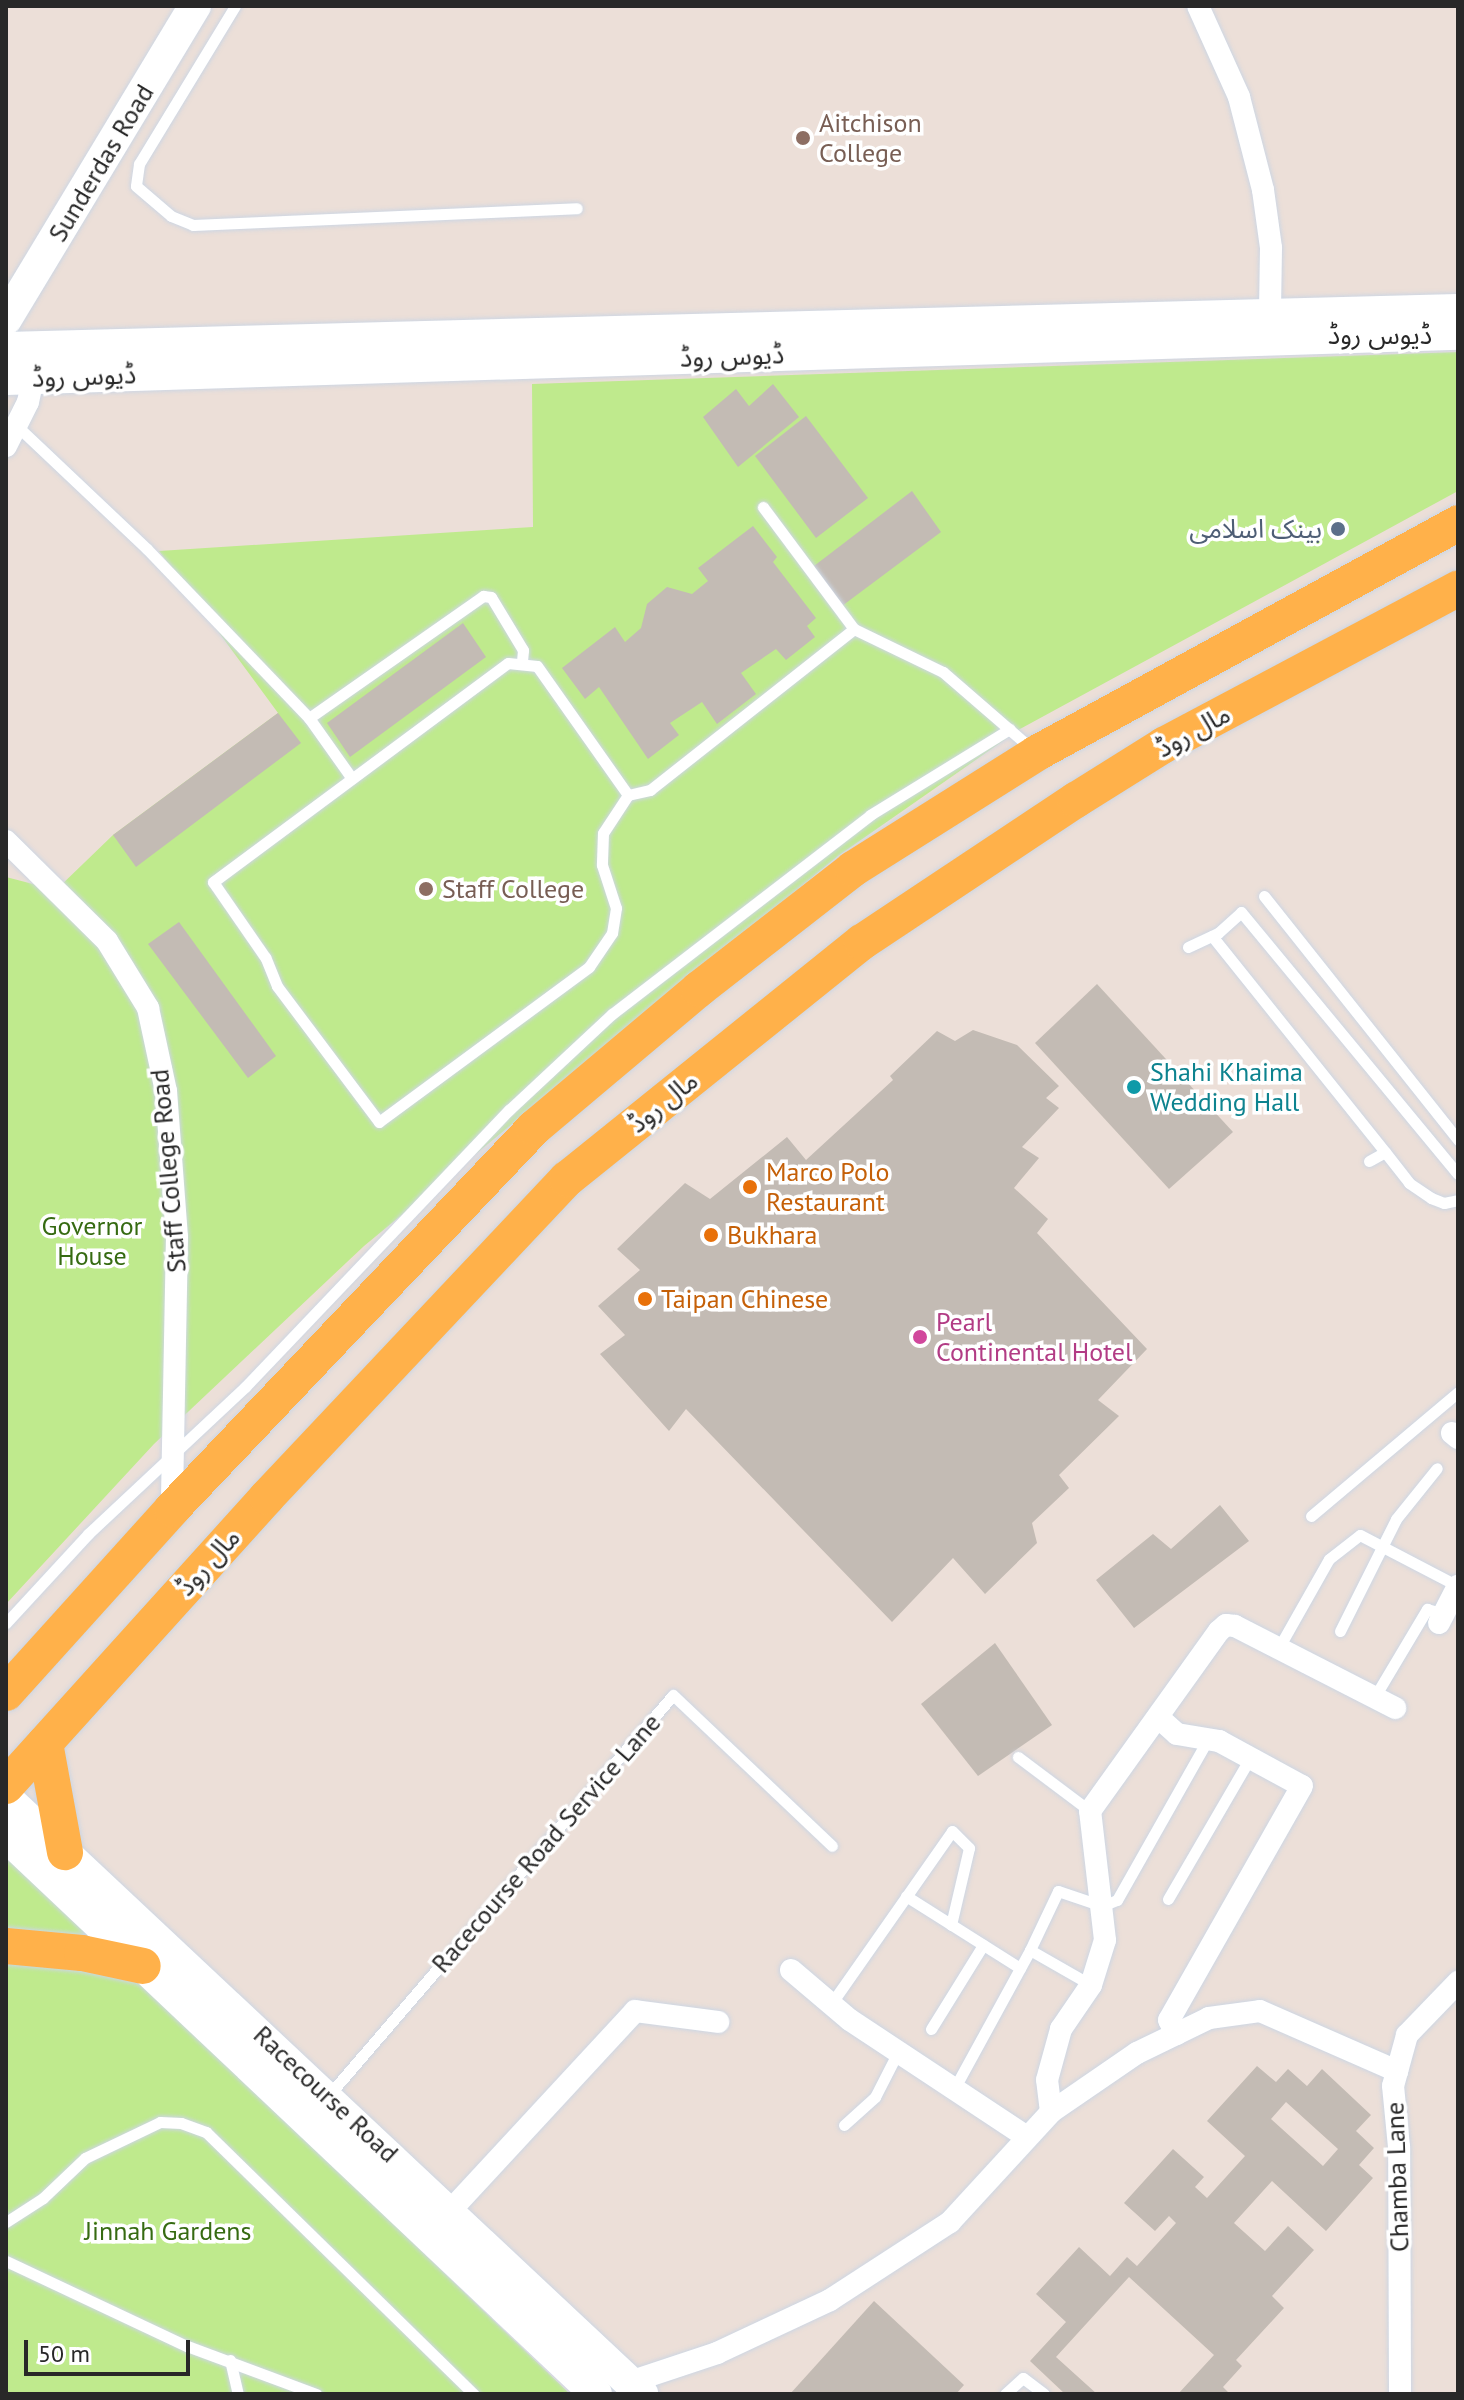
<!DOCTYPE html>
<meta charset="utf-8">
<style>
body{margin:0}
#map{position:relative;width:1464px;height:2400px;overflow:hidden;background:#ecdfd8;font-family:"PT Sans","Noto Sans Arabic",sans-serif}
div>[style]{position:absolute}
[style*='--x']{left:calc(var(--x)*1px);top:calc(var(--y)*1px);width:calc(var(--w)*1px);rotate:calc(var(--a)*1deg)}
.green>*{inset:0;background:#bfea8d}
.building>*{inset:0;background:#c3bbb4}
.roads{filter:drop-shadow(0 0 2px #cdd6e3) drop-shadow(0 0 2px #cdd6e3)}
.service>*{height:11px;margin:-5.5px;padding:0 5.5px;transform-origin:5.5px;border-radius:5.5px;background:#fff}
.minor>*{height:22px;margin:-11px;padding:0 11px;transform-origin:11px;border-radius:11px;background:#fff}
.secondary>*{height:32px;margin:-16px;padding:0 16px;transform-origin:16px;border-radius:16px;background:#fff}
.primary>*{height:36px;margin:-18px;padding:0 18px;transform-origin:18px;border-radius:18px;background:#ffb14a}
.dots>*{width:22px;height:22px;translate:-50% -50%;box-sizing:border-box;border:4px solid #fff;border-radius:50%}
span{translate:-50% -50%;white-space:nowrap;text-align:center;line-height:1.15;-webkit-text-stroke:7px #fff;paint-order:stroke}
.education-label{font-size:26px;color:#785e54}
.left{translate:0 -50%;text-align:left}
.street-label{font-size:26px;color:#282828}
.service-label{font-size:26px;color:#4e5e75}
.right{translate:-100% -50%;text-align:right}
.culture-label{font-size:26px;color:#0d838f}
.food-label{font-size:26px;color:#c56008}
.park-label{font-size:26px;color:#366b12}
.hotel-label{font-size:26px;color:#b23c85}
.frame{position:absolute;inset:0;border:8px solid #282828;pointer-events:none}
.scale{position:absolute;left:24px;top:2340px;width:166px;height:36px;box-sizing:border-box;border:4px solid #282828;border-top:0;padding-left:10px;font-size:24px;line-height:28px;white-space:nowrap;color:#282828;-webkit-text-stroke:6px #fff;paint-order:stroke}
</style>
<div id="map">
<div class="green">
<i style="clip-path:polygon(1458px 352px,1458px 491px,1020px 729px,838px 856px,364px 1246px,154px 1444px,6px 1604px,6px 877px,56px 890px,113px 835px,278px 713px,159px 551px,533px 527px,532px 384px)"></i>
<i style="clip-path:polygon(6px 1851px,570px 2394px,6px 2394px)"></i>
</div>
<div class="building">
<i style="clip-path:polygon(773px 384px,799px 417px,738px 467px,703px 417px,736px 389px,749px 406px)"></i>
<i style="clip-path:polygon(806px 416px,868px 498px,816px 538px,755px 456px)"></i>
<i style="clip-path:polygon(912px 491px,941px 532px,842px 606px,814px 566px)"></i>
<i style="clip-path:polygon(753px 526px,777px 557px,773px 562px,816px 618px,807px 626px,815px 637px,786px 660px,776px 649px,741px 673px,756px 694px,717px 724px,702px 702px,670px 723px,679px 735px,648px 759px,599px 687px,585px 699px,562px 668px,615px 627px,625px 642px,641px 628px,647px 604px,667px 587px,692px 594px,708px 581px,698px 568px)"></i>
<i style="clip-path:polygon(463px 623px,486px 657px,350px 757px,327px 723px)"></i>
<i style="clip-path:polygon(278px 713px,301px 743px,136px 867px,113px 835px)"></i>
<i style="clip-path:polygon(179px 922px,276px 1056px,248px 1078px,148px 944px)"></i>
<i style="clip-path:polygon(1097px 984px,1233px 1132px,1169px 1189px,1035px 1043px)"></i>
<i style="clip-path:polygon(973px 1030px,1017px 1045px,1059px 1086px,1046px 1098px,1059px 1108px,1022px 1147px,1039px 1158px,1014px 1188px,1048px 1219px,1037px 1233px,1147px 1349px,1098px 1400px,1119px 1416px,1059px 1475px,1069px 1488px,1032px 1523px,1037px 1543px,985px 1594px,953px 1558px,892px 1622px,686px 1409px,669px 1431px,600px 1354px,625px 1335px,598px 1306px,640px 1270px,617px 1249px,685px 1183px,710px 1199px,787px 1137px,806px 1160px,893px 1080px,890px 1076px,937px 1031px,955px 1041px)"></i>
<i style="clip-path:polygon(1220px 1505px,1249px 1541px,1134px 1628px,1096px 1580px,1153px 1534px,1171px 1549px)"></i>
<i style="clip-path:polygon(995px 1643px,1052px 1725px,978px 1776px,921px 1704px)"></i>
<i style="clip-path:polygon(evenodd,1257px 2066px,1276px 2082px,1288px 2069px,1307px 2086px,1322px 2069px,1371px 2115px,1356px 2131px,1374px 2148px,1359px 2165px,1373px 2178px,1326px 2231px,1272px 2181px,1234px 2223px,1265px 2251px,1288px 2226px,1314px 2250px,1272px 2296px,1284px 2308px,1236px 2360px,1242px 2366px,1223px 2387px,1230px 2394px,1178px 2394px,1214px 2355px,1129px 2277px,1056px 2357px,1097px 2394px,1065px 2394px,1030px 2361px,1066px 2322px,1036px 2294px,1079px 2247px,1110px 2276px,1127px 2257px,1137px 2266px,1176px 2223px,1169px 2216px,1155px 2231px,1124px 2203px,1173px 2149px,1204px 2177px,1195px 2187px,1207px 2198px,1245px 2156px,1207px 2121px,1257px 2066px,1286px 2102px,1338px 2149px,1323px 2166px,1271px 2119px,1286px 2102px)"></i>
<i style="clip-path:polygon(874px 2301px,964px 2385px,956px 2394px,790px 2394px)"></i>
</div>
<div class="roads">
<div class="service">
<i style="--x:235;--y:6;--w:185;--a:121.3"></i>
<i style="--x:139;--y:164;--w:22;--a:98"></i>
<i style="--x:136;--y:186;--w:46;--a:40.6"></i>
<i style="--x:171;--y:216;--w:24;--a:22"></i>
<i style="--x:193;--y:225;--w:384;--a:-2.5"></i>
<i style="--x:17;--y:426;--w:179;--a:43.4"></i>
<i style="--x:147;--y:549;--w:234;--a:46.2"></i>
<i style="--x:309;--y:718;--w:72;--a:54.6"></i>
<i style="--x:763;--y:507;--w:152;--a:53.3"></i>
<i style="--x:309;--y:718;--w:213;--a:-35"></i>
<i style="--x:483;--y:596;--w:8;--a:7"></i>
<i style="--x:491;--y:597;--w:62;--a:58.9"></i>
<i style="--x:523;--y:650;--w:11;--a:95"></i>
<i style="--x:628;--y:795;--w:45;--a:123.3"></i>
<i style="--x:603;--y:833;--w:32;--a:92"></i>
<i style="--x:602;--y:865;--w:45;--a:72"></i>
<i style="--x:616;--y:908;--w:25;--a:99"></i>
<i style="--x:612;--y:933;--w:41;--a:124.1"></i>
<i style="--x:589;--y:967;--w:261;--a:143.6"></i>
<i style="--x:379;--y:1122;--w:170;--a:-126.9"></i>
<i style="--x:277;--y:986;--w:31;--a:-112"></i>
<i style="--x:265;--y:957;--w:91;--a:-124.7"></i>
<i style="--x:213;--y:882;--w:367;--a:-36.6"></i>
<i style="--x:508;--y:663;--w:29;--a:6"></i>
<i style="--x:537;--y:666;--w:158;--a:54.8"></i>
<i style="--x:628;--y:795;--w:23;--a:-13"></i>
<i style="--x:650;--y:790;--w:260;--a:-38.3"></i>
<i style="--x:854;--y:629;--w:99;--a:25.8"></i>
<i style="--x:943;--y:672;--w:119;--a:40.9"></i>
<i style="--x:1264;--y:896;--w:312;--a:51.5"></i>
<i style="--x:1212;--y:936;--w:277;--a:51.3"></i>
<i style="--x:1188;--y:947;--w:33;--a:-25"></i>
<i style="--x:1218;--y:933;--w:31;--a:-42"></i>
<i style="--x:1241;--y:912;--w:340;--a:50.4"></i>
<i style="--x:1369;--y:1161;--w:18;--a:-29"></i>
<i style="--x:1385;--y:1152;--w:39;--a:52"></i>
<i style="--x:1409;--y:1183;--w:27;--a:34"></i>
<i style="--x:1431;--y:1198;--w:14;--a:21"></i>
<i style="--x:1444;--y:1203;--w:14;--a:-12"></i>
<i style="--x:1311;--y:1516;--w:192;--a:-40.1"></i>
<i style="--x:6;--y:1623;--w:121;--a:-47.3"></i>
<i style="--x:88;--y:1534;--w:215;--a:-43.1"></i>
<i style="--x:245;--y:1387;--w:383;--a:-46.4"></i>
<i style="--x:509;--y:1110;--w:141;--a:-43"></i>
<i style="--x:612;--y:1014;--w:326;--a:-37.6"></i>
<i style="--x:870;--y:815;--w:164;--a:-31.6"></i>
<i style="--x:1340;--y:1631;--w:125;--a:-63.4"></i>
<i style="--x:1396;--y:1519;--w:65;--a:-51.2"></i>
<i style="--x:1278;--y:1649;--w:103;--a:-60.5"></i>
<i style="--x:1329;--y:1559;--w:39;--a:-38"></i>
<i style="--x:1360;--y:1535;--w:110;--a:27.5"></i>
<i style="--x:1374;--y:1698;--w:104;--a:-59.2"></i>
<i style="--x:1427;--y:1609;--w:18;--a:16"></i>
<i style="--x:1018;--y:1757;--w:90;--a:36.9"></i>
<i style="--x:906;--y:1896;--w:135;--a:32.3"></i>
<i style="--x:1168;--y:1899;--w:163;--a:-59.8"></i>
<i style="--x:1030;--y:1950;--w:65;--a:-64.6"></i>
<i style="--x:1058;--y:1891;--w:46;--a:18.8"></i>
<i style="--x:1102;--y:1906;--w:16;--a:-22"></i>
<i style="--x:1117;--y:1900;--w:185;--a:-60.5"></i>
<i style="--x:831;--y:2004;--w:211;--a:-55"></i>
<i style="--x:952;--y:1831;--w:24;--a:45"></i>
<i style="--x:969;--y:1848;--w:79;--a:103.2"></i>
<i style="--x:931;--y:2029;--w:99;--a:-58.2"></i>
<i style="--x:954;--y:2089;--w:158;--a:-61.3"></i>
<i style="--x:1030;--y:1950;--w:70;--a:29.8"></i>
<i style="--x:328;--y:2096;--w:529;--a:-49.29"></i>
<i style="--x:673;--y:1695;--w:219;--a:43.5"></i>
<i style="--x:844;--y:2125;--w:42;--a:-42.1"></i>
<i style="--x:875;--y:2097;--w:51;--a:-62.9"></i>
<i style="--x:6;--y:2222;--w:44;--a:-33"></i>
<i style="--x:43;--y:2198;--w:58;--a:-43.6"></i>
<i style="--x:85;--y:2158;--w:83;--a:-25.6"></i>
<i style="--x:160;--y:2122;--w:21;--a:3"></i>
<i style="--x:181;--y:2123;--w:27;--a:20"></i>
<i style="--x:206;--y:2132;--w:375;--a:44.4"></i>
<i style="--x:6;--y:2261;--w:200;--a:25.2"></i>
<i style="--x:187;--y:2346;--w:138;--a:20.4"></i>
<i style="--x:230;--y:2360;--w:35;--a:77"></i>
<i style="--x:1005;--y:2394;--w:24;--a:-42"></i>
<i style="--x:1023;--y:2378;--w:26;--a:37"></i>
</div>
<div class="minor">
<i style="--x:1198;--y:6;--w:100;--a:65.7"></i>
<i style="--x:1239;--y:97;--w:96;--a:75.5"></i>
<i style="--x:1263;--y:190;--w:59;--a:82.1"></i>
<i style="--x:1271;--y:248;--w:66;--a:90.9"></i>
<i style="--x:6;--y:446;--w:49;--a:-63.4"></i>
<i style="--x:28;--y:402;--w:25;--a:-78"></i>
<i style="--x:6;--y:841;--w:142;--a:44.7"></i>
<i style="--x:107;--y:941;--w:79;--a:58.5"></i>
<i style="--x:148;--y:1008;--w:85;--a:77.8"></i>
<i style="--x:166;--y:1091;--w:146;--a:85.7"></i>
<i style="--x:177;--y:1237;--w:272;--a:91.1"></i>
<i style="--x:1452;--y:1433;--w:8;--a:40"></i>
<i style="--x:1439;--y:1623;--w:42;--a:-62.8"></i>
<i style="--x:1158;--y:1717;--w:25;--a:42"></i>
<i style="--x:1177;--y:1734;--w:43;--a:9.5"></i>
<i style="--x:1219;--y:1741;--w:94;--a:28.5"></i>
<i style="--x:1302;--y:1786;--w:269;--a:119.6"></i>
<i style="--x:1169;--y:2020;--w:16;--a:63"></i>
<i style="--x:791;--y:1970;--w:77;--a:40.3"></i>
<i style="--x:850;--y:2020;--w:212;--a:33.5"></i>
<i style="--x:1051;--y:2112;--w:32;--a:-97"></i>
<i style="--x:1047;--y:2080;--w:53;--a:-74.6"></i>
<i style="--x:1061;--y:2029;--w:53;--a:-55.7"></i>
<i style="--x:1091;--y:1985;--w:47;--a:-72.7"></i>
<i style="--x:1105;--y:1940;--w:130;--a:-96.6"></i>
<i style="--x:1090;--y:1811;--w:221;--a:-54.4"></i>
<i style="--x:1219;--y:1631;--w:9;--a:-41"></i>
<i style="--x:1226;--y:1625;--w:9;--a:6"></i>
<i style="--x:1235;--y:1626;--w:180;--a:27.1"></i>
<i style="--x:451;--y:2210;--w:271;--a:-47.2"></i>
<i style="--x:635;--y:2011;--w:84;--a:7.5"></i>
<i style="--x:630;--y:2382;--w:92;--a:-18.4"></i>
<i style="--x:717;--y:2353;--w:125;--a:-25.1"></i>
<i style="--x:830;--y:2300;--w:143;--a:-33"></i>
<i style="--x:950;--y:2222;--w:149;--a:-47.4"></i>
<i style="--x:1051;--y:2112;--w:104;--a:-34.5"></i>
<i style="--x:1137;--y:2053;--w:80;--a:-25.9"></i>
<i style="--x:1209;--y:2018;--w:51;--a:-7.8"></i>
<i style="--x:1260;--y:2011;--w:150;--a:23.7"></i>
<i style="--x:1400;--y:2394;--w:247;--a:-90.2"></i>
<i style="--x:1399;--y:2147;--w:61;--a:-95.6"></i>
<i style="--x:1393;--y:2086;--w:53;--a:-74.6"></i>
<i style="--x:1407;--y:2035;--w:74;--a:-46.1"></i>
</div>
<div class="secondary">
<i style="--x:6;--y:319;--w:366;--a:-58.9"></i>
<i style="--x:6;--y:348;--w:1452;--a:-1.5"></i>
<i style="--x:6;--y:379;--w:1453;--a:-1.78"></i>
<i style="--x:6;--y:1798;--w:872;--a:43.14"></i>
<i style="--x:6;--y:1836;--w:812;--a:43.4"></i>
</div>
<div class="primary">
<i style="--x:6;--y:1693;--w:248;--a:-47.9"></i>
<i style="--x:172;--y:1509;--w:526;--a:-46.46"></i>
<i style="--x:534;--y:1128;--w:216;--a:-40.1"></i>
<i style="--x:699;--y:989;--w:195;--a:-37.9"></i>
<i style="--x:853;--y:869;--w:218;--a:-32.2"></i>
<i style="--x:1037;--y:753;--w:480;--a:-28.6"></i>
<i style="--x:45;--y:1743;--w:111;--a:79.6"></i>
<i style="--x:6;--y:1786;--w:389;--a:-47.9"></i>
<i style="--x:267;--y:1497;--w:437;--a:-46.7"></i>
<i style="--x:567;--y:1179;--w:378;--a:-38.8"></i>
<i style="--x:862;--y:942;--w:257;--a:-33.6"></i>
<i style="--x:1076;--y:800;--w:104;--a:-32"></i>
<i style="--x:1164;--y:745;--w:333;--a:-28"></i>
<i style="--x:6;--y:1946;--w:76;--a:5.3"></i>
<i style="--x:82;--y:1953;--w:62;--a:12"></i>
</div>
</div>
<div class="dots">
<i style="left:803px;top:138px;background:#8d6e63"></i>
<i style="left:1338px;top:529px;background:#5c6f8a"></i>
<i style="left:426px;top:889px;background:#8d6e63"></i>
<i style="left:1134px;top:1087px;background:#0f9aa8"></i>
<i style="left:750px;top:1187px;background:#e8710a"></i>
<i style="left:711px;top:1235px;background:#e8710a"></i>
<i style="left:645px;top:1299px;background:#e8710a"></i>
<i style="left:920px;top:1337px;background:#d1479c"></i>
</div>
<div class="education-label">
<span class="left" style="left:819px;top:138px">Aitchison<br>College</span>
<span class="left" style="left:442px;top:889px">Staff College</span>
</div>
<div class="street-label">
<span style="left:101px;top:163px;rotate:-59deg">Sunderdas Road</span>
<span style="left:1380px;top:335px">ڈیوس روڈ</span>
<span style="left:732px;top:356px;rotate:-2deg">ڈیوس روڈ</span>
<span style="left:84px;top:376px;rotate:-2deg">ڈیوس روڈ</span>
<span style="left:1193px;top:731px;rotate:-29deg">مال روڈ</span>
<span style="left:663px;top:1102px;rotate:-39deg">مال روڈ</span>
<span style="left:168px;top:1171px;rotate:-95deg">Staff College Road</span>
<span style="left:208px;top:1562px;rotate:-48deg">مال روڈ</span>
<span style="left:546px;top:1843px;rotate:-49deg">Racecourse Road Service Lane</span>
<span style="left:326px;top:2094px;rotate:43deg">Racecourse Road</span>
<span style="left:1397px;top:2177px;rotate:-92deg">Chamba Lane</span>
</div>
<div class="service-label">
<span class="right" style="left:1322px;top:529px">بینک اسلامی</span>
</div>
<div class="culture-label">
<span class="left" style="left:1150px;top:1087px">Shahi Khaima<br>Wedding Hall</span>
</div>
<div class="food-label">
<span class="left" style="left:766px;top:1187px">Marco Polo<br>Restaurant</span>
<span class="left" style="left:727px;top:1235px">Bukhara</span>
<span class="left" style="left:661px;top:1299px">Taipan Chinese</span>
</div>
<div class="park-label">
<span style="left:92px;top:1241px">Governor<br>House</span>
<span style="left:168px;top:2231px">Jinnah Gardens</span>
</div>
<div class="hotel-label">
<span class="left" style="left:936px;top:1337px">Pearl<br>Continental Hotel</span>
</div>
<div class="frame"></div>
<div class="scale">50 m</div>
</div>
